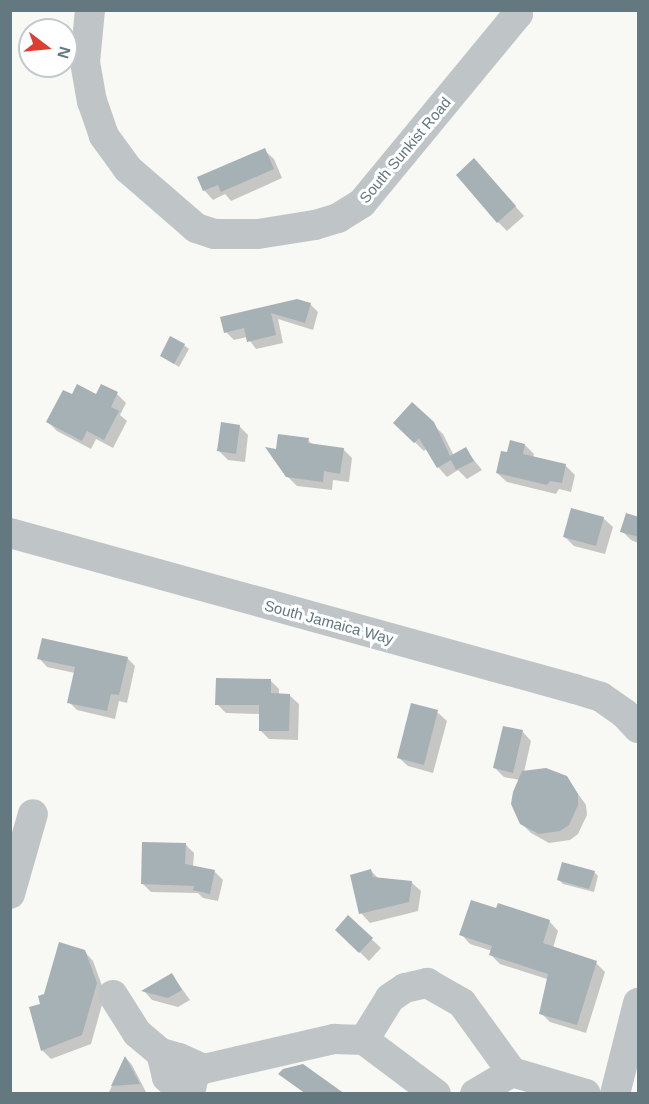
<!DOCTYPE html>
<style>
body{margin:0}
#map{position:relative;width:649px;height:1104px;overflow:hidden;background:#f8f8f5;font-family:Helvetica,sans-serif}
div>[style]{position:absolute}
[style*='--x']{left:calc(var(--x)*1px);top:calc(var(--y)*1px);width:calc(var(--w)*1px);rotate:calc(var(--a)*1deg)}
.shadow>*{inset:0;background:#0003}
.building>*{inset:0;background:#a6b1b5}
.minor>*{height:30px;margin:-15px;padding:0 15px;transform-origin:15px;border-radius:15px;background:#bfc5c7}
span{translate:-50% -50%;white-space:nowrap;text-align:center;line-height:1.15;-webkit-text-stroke:6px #fff;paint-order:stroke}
.street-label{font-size:15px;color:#64787f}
.frame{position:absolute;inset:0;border:12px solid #64787f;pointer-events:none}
.north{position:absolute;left:18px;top:18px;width:60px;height:60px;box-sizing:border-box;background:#fff;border:2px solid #c1c9cc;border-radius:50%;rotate:106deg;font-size:16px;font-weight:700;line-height:24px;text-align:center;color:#64787f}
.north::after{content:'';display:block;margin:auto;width:21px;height:27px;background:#dd3e31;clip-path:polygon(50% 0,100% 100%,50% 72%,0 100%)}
</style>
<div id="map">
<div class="shadow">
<i style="clip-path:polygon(264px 150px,274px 159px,282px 178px,231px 201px,225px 194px,213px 200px,204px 190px)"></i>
<i style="clip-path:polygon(483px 170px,524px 216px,507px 231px,498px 222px)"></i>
<i style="clip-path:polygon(310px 304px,318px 312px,313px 330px,278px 319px,283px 343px,256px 349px,247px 337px,234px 340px,226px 332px,222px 318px)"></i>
<i style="clip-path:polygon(184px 345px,189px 349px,179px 367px,162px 356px)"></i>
<i style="clip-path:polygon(117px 394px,126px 403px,120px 415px,127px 421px,113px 448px,96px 439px,91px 449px,57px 431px,48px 422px,72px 396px)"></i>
<i style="clip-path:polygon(412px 405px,443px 434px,454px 456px,465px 449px,482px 470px,467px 479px,458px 470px,447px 477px,438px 467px,427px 448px,424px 451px,395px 423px)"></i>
<i style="clip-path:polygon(239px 426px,248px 435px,245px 462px,228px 460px,219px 451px)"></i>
<i style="clip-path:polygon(308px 440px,313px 445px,343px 449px,352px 458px,349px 482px,333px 480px,332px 490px,297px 486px,287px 476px,277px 450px)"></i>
<i style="clip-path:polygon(525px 445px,534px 454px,533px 458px,566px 466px,575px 475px,571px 492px,559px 489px,556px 494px,507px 482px,497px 473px,509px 454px)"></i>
<i style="clip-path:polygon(603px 518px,613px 527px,605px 554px,574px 546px,565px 537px)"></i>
<i style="clip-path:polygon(638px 518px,638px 543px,631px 540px,622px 531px)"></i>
<i style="clip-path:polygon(39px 658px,127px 658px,135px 666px,127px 703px,119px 701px,115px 719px,77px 710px,69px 702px,75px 673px,47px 667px)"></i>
<i style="clip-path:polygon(270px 680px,279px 689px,279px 695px,289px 695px,299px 704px,298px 740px,269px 739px,260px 730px,260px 714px,226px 713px,217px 704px)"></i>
<i style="clip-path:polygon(437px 712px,447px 721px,433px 773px,408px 766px,398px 757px)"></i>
<i style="clip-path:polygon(522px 731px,531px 741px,524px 772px,566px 777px,586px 805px,587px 815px,578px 834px,570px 840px,549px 843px,531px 833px,521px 823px,520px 780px,504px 777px,495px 768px)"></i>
<i style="clip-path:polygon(185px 844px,194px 853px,193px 867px,214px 871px,223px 880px,218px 901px,203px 898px,198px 893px,151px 892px,143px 884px)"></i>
<i style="clip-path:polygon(371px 871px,379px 879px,411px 882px,421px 891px,418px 911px,370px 923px,361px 913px)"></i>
<i style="clip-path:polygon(594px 872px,598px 876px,594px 892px,563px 884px,559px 880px)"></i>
<i style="clip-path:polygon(497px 910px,549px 921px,558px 931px,553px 948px,596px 963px,605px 972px,586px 1033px,550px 1022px,541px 1013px,550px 980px,500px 964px,491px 955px,492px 951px,470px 944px,461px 934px)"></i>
<i style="clip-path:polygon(349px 918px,381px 948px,369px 961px,337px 930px)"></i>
<i style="clip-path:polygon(84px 951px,93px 961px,105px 994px,91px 1044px,51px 1059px,42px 1050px,42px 1006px)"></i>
<i style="clip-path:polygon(172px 975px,190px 1000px,178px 1007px,152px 1000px,144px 991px)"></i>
<i style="clip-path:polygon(126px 1058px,132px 1065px,147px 1094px,108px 1094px)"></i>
</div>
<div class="building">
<i style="clip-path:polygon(265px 148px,274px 169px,221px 192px,218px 185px,203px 191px,197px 177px)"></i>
<i style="clip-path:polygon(474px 158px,516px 206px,497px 223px,456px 175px)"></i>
<i style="clip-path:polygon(297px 299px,311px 303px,305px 323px,271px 313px,276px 335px,247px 342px,244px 328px,224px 333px,220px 317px)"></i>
<i style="clip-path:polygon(170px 336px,185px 344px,174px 364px,160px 356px)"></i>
<i style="clip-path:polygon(77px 384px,96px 394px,101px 384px,118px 392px,111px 407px,119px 411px,104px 440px,87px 431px,82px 441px,46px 422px,63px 390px,72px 394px)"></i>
<i style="clip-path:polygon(412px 402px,434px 422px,450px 456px,466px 447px,474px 461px,456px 470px,451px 460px,437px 468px,419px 438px,414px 443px,393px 423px)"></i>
<i style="clip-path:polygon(221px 422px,240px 425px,236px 454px,217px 451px)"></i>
<i style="clip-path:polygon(278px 434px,309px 438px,308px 443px,344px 448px,340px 474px,324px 471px,323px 482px,286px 477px,265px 447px,276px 449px)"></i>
<i style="clip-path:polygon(510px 440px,525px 444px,523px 454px,566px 464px,562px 483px,550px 481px,547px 485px,496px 473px,501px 451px,507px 452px)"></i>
<i style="clip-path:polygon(571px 508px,604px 517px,596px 546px,563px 537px)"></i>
<i style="clip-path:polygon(626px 513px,639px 517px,639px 537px,620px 532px)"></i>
<i style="clip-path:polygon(42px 638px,128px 657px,119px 695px,111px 694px,107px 711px,67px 703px,75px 667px,37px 659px)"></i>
<i style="clip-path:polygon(216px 678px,271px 679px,271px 693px,290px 694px,289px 731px,259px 731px,259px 705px,215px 705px)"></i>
<i style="clip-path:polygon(411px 703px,438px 710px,424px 765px,397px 758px)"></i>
<i style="clip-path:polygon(503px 726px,523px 730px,513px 773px,493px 768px)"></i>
<i style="clip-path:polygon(546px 768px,567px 776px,578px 794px,578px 805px,569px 825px,560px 831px,539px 834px,520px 824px,511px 804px,513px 792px,522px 771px)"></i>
<i style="clip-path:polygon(142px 842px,186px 843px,185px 864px,215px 870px,210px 894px,193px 890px,194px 886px,141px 884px)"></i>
<i style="clip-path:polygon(562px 862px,595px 871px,589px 889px,557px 880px)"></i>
<i style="clip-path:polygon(371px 869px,373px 877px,412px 881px,409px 902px,359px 914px,350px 875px)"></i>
<i style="clip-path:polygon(471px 900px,496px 908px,498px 903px,550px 920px,543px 943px,597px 961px,577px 1025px,539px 1014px,548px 974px,489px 955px,492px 946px,459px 935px)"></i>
<i style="clip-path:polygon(348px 915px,373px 938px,359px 953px,335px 930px)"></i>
<i style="clip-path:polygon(59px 942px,85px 950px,97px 983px,82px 1035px,41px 1051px,29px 1007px,40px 1004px,38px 996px,44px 994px)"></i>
<i style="clip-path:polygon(172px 973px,182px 990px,168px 998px,141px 991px)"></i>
<i style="clip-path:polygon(125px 1056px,140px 1084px,111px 1086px)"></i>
<i style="clip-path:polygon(303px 1064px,345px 1094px,306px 1094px,278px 1074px,283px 1069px)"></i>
</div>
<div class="minor">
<i style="--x:90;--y:10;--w:52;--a:95.5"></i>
<i style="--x:85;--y:62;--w:40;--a:80"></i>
<i style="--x:92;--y:101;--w:37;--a:71"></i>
<i style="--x:104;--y:136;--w:41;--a:54"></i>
<i style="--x:128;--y:169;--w:90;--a:40.9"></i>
<i style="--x:196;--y:228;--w:19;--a:18"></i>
<i style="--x:214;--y:234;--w:44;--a:0"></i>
<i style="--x:258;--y:234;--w:58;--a:-9"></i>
<i style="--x:315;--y:225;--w:24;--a:-17"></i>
<i style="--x:338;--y:218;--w:28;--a:-32"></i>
<i style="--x:362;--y:203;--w:245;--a:-50.5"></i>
<i style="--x:518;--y:14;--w:4;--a:-104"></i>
<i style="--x:10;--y:533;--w:586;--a:15.44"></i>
<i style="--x:575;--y:689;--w:27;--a:17"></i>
<i style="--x:601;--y:697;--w:29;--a:35"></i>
<i style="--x:625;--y:714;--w:19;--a:47"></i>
<i style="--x:10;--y:894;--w:83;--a:-74"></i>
<i style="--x:113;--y:995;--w:45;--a:57.7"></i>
<i style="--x:137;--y:1033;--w:31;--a:40"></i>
<i style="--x:364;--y:1040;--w:49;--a:-58.2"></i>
<i style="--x:390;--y:998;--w:18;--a:-34"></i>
<i style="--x:405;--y:988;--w:23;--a:-13"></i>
<i style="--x:427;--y:983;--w:40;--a:29.7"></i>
<i style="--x:462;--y:1003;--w:85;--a:54.1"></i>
<i style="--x:185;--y:1094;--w:25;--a:-137"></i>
<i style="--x:167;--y:1077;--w:25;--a:-104"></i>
<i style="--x:161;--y:1053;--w:19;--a:16"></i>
<i style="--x:179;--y:1058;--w:27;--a:24"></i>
<i style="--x:190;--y:1094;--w:24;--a:-78"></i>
<i style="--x:195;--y:1071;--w:143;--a:-13"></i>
<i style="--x:334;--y:1039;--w:30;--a:2"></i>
<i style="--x:364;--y:1040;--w:90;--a:36.9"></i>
<i style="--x:475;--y:1094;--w:43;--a:-30.7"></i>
<i style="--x:512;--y:1072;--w:77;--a:16.6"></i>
<i style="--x:615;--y:1094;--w:94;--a:-75.8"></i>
</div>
<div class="street-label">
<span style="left:405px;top:150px;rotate:-50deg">South Sunkist Road</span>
<span style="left:329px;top:622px;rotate:15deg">South Jamaica Way</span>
</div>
<div class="frame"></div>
<div class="north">N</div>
</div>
